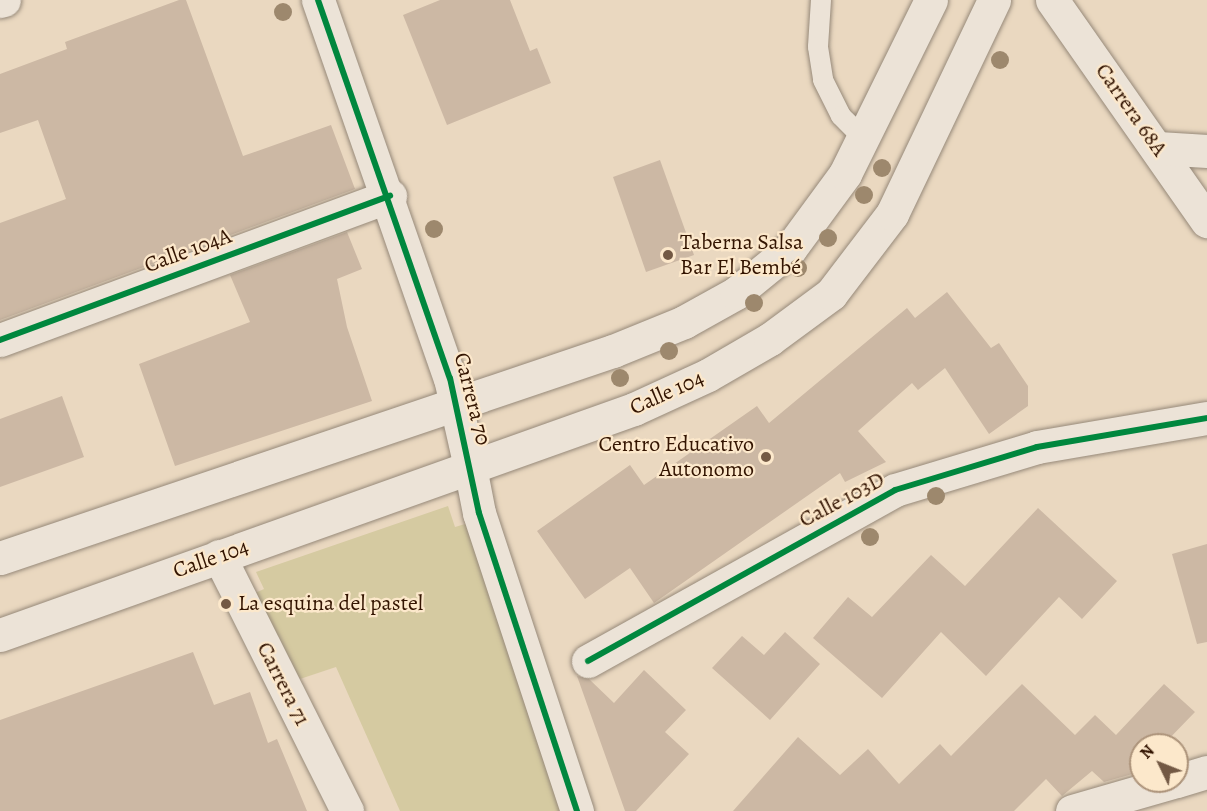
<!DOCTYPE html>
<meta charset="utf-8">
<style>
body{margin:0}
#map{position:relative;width:1207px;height:811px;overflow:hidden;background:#ead8c0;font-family:Alegreya,serif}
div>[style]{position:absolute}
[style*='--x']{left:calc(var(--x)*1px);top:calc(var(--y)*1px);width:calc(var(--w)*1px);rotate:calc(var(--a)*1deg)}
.green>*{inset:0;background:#d5caa1}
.building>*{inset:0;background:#ccb8a4}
.roads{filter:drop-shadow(0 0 2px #968979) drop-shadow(0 0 2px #968979)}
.service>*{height:20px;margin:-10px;padding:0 10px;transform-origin:10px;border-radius:10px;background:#ece3d7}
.minor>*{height:33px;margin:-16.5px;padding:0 16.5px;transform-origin:16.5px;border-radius:16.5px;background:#ece3d7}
.tertiary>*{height:33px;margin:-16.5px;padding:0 16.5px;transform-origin:16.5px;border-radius:16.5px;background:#ece3d7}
.secondary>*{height:33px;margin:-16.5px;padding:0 16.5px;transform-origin:16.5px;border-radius:16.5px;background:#ece3d7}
.cycleway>*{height:6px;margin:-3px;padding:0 3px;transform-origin:3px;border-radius:3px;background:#00873e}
.trees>*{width:18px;height:18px;margin:-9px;border-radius:50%;background:#9d886d}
.dots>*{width:16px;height:16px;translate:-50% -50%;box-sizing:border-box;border:3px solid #fce8cb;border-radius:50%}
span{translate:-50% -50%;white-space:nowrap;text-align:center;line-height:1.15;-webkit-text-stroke:4.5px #fce8cb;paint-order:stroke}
.street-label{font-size:22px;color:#331401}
.poi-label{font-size:22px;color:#331401}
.left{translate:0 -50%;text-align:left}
.right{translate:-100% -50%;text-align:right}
.north{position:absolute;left:1129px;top:733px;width:60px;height:60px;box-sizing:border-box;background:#fce8cb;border:2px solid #ac937a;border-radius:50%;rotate:313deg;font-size:16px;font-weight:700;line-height:24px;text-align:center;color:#331401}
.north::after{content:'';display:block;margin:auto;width:21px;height:27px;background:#735944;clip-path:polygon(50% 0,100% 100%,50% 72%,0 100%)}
</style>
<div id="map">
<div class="green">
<i style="clip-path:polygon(448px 506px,455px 527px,472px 522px,569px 811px,400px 811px,336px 667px,300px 679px,251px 595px,264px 589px,256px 572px)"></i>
</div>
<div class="building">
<i style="clip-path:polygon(179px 0,186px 0,243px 156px,331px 125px,355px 189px,0 320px,0 223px,66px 199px,38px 120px,0 133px,0 74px,67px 49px,65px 42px)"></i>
<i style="clip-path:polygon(440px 0,510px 0,530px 51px,537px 48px,551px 83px,447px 125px,403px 15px)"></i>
<i style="clip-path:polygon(660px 160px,694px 255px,646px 272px,613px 177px)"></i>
<i style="clip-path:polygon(347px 232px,362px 269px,337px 279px,347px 327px,372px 401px,175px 466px,139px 364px,250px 322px,230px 275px)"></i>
<i style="clip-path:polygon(947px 292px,991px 348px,999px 343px,1028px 386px,1028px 406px,989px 434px,945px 368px,918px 390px,912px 383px,858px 431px,886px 462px,845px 482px,840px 473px,654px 603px,630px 568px,585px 599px,537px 531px,630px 465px,644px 485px,757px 406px,769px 423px,907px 308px,915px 318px)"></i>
<i style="clip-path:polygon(62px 396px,84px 457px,0 487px,0 419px)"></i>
<i style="clip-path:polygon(1038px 508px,1117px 581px,1082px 619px,1059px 597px,986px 676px,941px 632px,882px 698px,813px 638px,848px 597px,872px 617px,931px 555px,965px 586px)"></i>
<i style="clip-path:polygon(1207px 544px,1207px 642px,1197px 644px,1172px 554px)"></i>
<i style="clip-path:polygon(785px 632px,820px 664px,770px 720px,712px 668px,742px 636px,764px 655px)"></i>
<i style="clip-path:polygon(193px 652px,214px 705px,250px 692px,268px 743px,277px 739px,307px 811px,0 811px,0 720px)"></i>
<i style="clip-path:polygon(644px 670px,686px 710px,665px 732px,689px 754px,636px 811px,625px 811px,577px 676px,589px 679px,614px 703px)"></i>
<i style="clip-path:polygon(1022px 684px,1075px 735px,1095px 715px,1116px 735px,1164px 684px,1195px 712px,1163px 745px,1141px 745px,1141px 768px,1136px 773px,1104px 782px,1092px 771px,1062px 796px,1046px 779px,1014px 811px,733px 811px,798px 737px,840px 775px,868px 749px,899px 784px,940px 744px,951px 756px)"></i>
</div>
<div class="roads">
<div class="service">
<i style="--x:821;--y:0;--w:47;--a:93.7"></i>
<i style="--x:818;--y:47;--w:33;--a:81"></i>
<i style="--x:823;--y:80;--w:40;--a:63.4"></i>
<i style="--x:841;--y:116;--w:31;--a:45"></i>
</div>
<div class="minor">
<i style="--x:1052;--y:0;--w:270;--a:55"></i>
<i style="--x:0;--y:1;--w:4;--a:-14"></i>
<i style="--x:1158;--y:148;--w:49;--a:3.5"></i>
<i style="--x:0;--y:340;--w:416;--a:-20.3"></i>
<i style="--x:470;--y:467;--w:47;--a:78.9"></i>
<i style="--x:479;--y:513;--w:314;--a:71.8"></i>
<i style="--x:219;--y:556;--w:285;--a:63.3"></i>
<i style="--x:588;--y:661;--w:351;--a:-29.1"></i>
<i style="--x:895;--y:490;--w:148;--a:-16.8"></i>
<i style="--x:1037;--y:447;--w:172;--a:-9.7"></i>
<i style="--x:1177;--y:781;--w:31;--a:-17"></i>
<i style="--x:1072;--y:811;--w:108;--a:-16.1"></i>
</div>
<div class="tertiary">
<i style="--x:318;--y:0;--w:400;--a:70.8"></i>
<i style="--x:450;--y:378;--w:91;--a:77.3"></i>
</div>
<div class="secondary">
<i style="--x:0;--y:558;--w:647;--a:-18.66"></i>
<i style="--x:613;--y:351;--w:77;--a:-22.2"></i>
<i style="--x:684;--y:322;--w:60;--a:-29.1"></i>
<i style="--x:736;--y:293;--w:70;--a:-39.2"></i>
<i style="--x:790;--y:249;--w:93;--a:-53.7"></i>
<i style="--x:845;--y:174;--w:194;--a:-63.7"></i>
<i style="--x:0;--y:635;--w:673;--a:-19.62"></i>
<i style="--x:634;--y:409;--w:81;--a:-24.7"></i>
<i style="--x:708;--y:375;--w:72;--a:-30.1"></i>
<i style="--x:770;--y:339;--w:76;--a:-36.4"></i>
<i style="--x:831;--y:294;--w:101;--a:-52.7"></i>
<i style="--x:892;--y:214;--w:237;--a:-64.5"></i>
</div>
</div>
<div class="cycleway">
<i style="--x:318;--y:0;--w:400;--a:70.8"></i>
<i style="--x:450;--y:378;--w:138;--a:77.9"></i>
<i style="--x:479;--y:513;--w:314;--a:71.8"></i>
<i style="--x:0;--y:340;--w:416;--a:-20.3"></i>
<i style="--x:588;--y:661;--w:351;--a:-29.1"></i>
<i style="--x:895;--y:490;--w:148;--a:-16.8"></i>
<i style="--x:1037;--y:447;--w:172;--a:-9.7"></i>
</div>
<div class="trees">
<i style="left:283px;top:12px"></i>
<i style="left:1000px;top:60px"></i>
<i style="left:882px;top:168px"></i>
<i style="left:864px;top:195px"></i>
<i style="left:434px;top:229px"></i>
<i style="left:828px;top:238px"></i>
<i style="left:798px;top:268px"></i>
<i style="left:754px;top:303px"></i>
<i style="left:669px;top:351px"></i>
<i style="left:620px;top:378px"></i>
<i style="left:936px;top:496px"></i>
<i style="left:870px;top:537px"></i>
</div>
<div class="dots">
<i style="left:668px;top:255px;background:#735944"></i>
<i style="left:766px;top:457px;background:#735944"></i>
<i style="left:226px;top:604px;background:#735944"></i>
</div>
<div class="street-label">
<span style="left:1131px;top:110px;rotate:55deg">Carrera 68A</span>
<span style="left:188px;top:251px;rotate:-20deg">Calle 104A</span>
<span style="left:667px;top:393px;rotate:-24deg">Calle 104</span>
<span style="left:472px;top:399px;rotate:76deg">Carrera 70</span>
<span style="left:842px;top:500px;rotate:-28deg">Calle 103D</span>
<span style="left:211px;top:559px;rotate:-19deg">Calle 104</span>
<span style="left:283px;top:684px;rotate:63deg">Carrera 71</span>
</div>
<div class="poi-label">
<span class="left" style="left:680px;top:255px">Taberna Salsa<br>Bar El Bembé</span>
<span class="right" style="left:754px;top:457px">Centro Educativo<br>Autonomo</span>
<span class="left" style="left:238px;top:604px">La esquina del pastel</span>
</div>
<div class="north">N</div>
</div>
